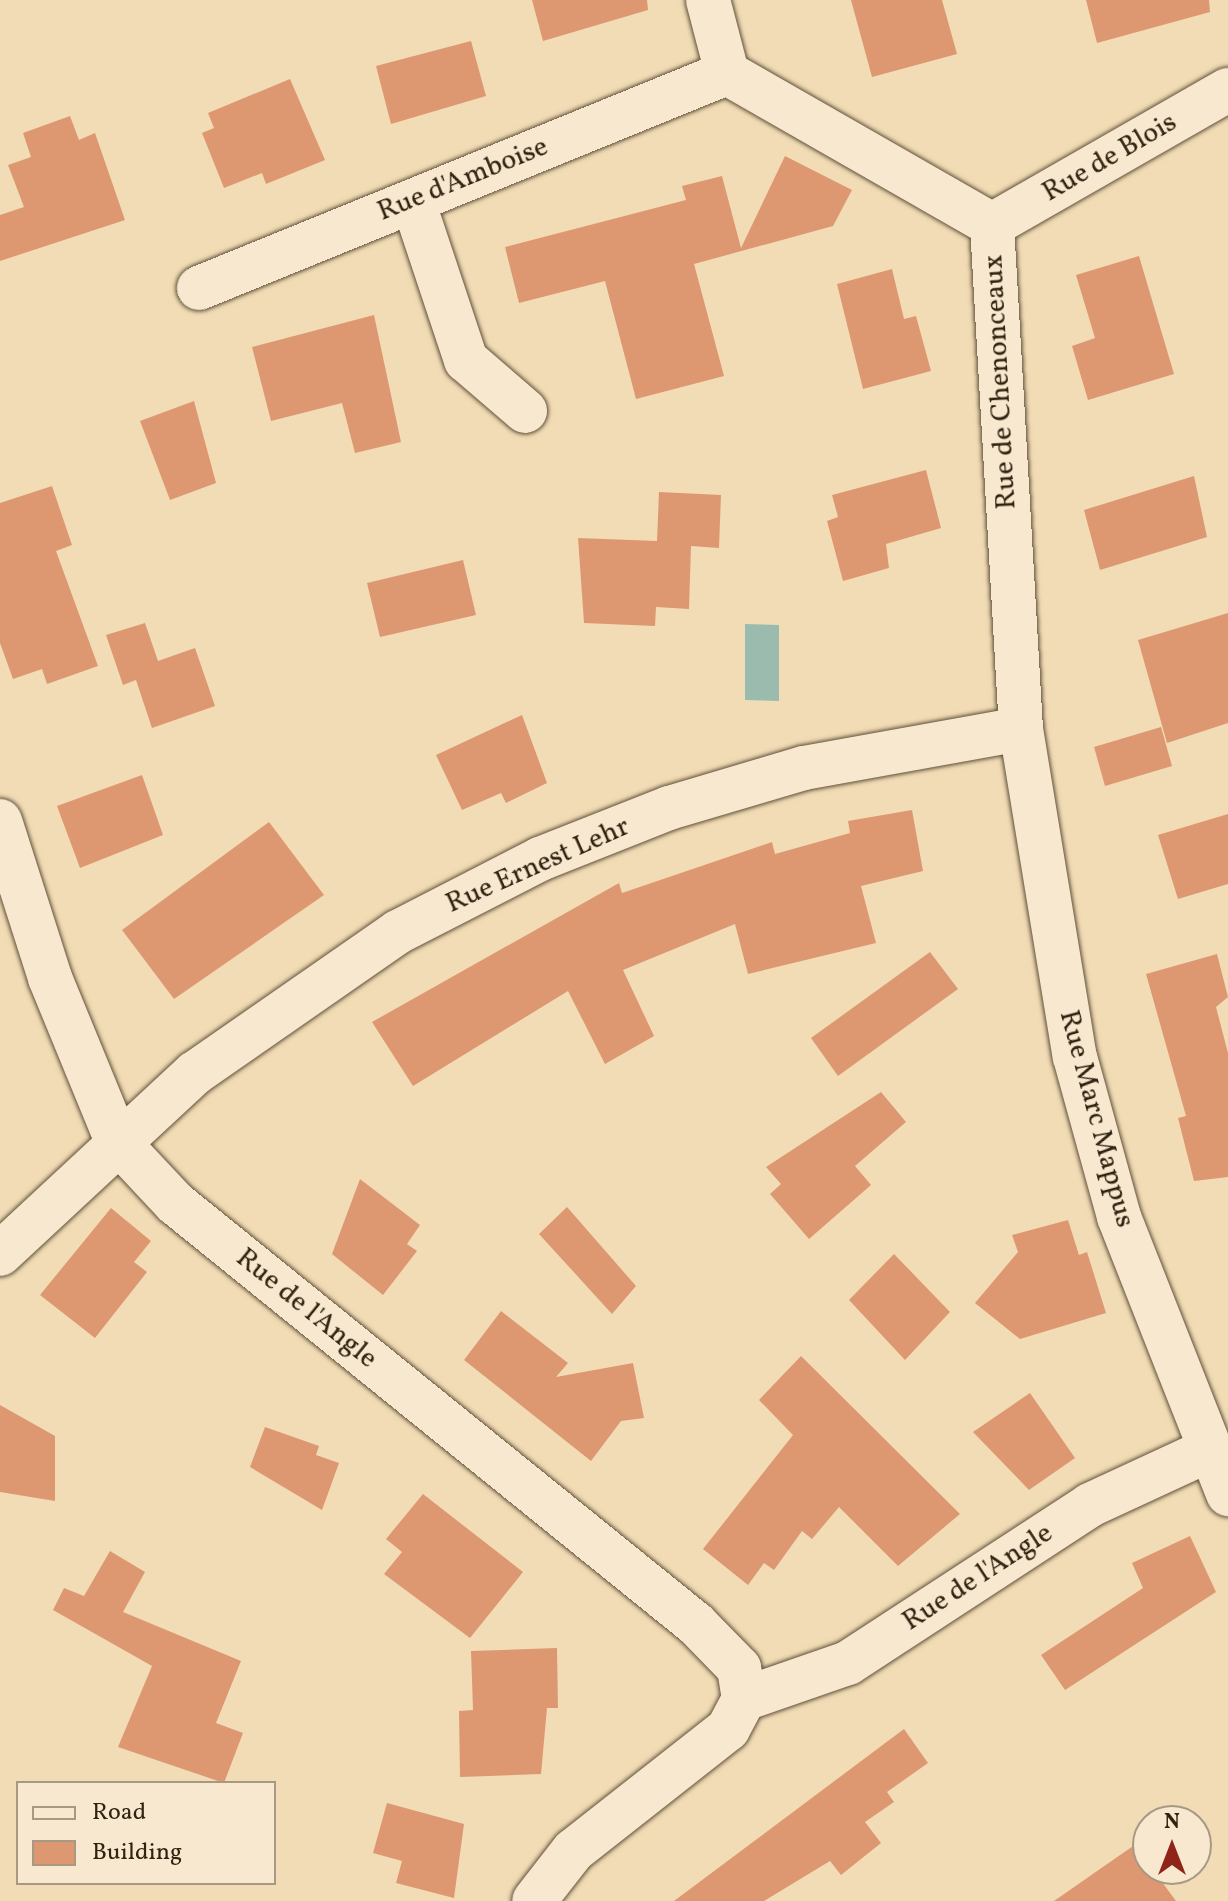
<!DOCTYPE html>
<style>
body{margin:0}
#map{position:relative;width:1228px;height:1901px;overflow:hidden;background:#f2dcb5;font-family:Vollkorn,serif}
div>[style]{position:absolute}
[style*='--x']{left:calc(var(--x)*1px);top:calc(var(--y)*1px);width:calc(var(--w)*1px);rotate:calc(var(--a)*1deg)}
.water>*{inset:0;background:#9bbbaf}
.building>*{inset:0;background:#dd9871}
.roads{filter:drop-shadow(0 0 2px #60513a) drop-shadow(0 0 2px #60513a)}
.minor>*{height:44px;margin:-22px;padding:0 22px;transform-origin:22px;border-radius:22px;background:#f7e8cf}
span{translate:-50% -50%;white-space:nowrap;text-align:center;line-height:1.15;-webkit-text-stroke:6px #f7e8cf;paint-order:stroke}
.street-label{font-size:28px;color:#302311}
.legend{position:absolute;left:16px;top:1781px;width:260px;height:104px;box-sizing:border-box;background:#f7e8cf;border:2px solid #a79983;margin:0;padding:10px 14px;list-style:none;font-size:24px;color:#302311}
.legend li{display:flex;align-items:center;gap:16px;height:40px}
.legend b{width:40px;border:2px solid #a79983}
.north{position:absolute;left:1132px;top:1805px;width:80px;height:80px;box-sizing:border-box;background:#f7e8cf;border:2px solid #a79983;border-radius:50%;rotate:0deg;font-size:22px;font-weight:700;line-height:32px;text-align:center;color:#302311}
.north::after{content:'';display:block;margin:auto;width:28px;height:36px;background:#8f2418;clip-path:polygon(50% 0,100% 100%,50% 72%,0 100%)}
</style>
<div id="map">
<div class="water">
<i style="clip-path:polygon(745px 624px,779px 625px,779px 701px,745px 700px)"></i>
</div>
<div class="building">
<i style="clip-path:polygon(532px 0,647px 0,648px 10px,543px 41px)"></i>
<i style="clip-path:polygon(851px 0,942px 0,957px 54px,872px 77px)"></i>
<i style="clip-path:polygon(1086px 0,1209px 0,1210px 12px,1097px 43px)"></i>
<i style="clip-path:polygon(471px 41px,486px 96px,391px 124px,376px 66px)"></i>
<i style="clip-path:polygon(290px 79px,325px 160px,266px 184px,262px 173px,224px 188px,202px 133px,214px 128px,208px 113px)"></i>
<i style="clip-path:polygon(70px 116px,79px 140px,95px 133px,125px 220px,0 261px,0 215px,24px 207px,8px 165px,31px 157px,23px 133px)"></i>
<i style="clip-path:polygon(785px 156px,852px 190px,833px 226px,694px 264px,724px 376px,636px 399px,605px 281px,519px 303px,505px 247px,686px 200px,682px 186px,722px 176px,741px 248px)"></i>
<i style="clip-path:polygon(1139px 256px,1174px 374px,1088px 400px,1072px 346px,1095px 338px,1076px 275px)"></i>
<i style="clip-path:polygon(892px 269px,904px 319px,916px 316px,931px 371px,863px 389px,837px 284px)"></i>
<i style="clip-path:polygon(374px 315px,401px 442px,355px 453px,342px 403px,271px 421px,252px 347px)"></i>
<i style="clip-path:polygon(194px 401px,216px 483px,170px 500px,140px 421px)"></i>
<i style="clip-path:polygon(926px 470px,941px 528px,886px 544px,889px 568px,843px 581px,827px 521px,838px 517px,832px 495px)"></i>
<i style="clip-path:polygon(1194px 476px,1207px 537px,1100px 570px,1084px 510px)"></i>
<i style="clip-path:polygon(52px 486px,72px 545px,56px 551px,98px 666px,47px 684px,42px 669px,13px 679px,0 643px,0 503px)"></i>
<i style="clip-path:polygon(659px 492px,721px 495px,719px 548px,691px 546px,689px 609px,656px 607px,655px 626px,584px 623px,578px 538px,657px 541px)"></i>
<i style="clip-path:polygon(463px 560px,476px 615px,380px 637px,367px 583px)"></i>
<i style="clip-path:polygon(1228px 613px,1228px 723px,1167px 743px,1138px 640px)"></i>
<i style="clip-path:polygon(145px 623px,158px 661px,195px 648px,215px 706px,152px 728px,136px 680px,123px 685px,106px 635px)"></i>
<i style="clip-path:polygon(522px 715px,547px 783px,506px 803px,501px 793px,462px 810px,436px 755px)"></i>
<i style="clip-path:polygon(1161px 727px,1172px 766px,1105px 786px,1094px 747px)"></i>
<i style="clip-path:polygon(142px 775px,163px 835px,80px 868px,57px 806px)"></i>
<i style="clip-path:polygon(912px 810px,923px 871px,861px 886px,876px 943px,748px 974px,735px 924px,623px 970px,654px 1036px,605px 1064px,568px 991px,413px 1086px,372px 1022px,619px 883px,622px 893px,772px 842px,775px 854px,850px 833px,848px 821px)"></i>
<i style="clip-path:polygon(1228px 814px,1228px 884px,1178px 899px,1158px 835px)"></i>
<i style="clip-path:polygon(269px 822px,324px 895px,174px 999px,122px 930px)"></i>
<i style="clip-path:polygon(930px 952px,958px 989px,838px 1076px,811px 1038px)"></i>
<i style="clip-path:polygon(1217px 954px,1228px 997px,1216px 1007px,1228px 1053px,1228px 1177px,1194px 1181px,1178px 1118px,1186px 1116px,1146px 974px)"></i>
<i style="clip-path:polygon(881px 1092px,906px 1122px,855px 1166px,871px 1185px,809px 1239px,770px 1194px,781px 1184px,766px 1167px)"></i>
<i style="clip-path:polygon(360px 1179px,420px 1225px,407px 1244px,417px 1251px,383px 1295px,332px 1254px)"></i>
<i style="clip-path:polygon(567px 1207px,636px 1286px,612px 1314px,539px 1234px)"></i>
<i style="clip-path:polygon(111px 1208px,151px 1241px,134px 1262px,147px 1272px,95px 1338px,40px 1295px)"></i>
<i style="clip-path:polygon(1068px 1220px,1079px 1255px,1087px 1252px,1106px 1313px,1020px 1339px,975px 1303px,1018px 1252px,1012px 1235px)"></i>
<i style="clip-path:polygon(894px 1254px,950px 1312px,905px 1360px,849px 1300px)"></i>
<i style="clip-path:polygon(501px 1311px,568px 1363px,556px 1377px,633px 1363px,644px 1418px,621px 1421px,591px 1461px,464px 1360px)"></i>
<i style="clip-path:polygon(801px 1356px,960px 1514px,898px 1566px,839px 1507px,812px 1539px,802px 1531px,774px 1570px,764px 1563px,748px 1585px,703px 1549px,793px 1435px,759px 1400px)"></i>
<i style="clip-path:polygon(1030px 1393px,1075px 1458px,1029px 1490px,973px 1432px)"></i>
<i style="clip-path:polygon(0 1405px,55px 1436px,55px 1501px,0 1492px)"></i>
<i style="clip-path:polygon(265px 1427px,319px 1446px,316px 1455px,339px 1463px,322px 1510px,250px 1467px)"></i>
<i style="clip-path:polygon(423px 1494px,523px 1572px,470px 1638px,384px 1574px,402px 1552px,386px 1539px)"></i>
<i style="clip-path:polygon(1190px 1536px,1216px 1592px,1065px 1690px,1041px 1655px,1143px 1588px,1132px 1563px)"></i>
<i style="clip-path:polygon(110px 1551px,145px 1572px,123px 1612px,241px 1661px,216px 1723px,243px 1733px,224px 1783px,118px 1747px,152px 1666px,53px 1610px,64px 1588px,84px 1596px)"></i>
<i style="clip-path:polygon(557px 1648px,558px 1708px,547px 1708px,541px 1774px,460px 1777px,459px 1711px,473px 1710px,471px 1651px)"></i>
<i style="clip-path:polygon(904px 1729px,928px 1763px,887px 1792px,894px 1802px,865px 1822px,881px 1843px,841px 1875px,830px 1861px,764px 1901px,674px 1901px)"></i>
<i style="clip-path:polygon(387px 1803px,464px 1824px,454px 1898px,396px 1883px,402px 1861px,373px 1853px)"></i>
<i style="clip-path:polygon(1146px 1837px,1148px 1869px,1170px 1869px,1162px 1882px,1176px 1901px,1054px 1901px)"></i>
</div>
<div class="roads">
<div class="minor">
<i style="--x:708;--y:0;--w:75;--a:75.4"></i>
<i style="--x:727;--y:73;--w:305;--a:29.8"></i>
<i style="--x:992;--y:225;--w:505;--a:86.71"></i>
<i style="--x:1021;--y:729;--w:332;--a:80.7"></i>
<i style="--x:1075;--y:1057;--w:166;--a:74.6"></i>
<i style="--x:1119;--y:1217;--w:298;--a:68.5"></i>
<i style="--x:413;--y:201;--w:168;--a:71.6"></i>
<i style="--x:466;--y:360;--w:78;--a:40.8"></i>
<i style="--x:992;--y:225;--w:272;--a:-29.8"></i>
<i style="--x:199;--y:288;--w:570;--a:-22.16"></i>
<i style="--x:0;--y:821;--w:165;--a:72.3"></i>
<i style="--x:50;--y:978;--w:176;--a:67.7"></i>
<i style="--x:117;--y:1141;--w:85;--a:46.9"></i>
<i style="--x:175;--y:1203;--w:670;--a:38.94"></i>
<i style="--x:696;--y:1624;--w:62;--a:45.7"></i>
<i style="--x:739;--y:1668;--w:31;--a:81"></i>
<i style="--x:744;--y:1699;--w:34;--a:118"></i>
<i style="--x:728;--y:1729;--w:197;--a:141.8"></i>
<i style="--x:573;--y:1851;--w:63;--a:128"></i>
<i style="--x:0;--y:1254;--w:266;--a:-42.9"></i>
<i style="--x:195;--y:1073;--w:247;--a:-34.8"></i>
<i style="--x:398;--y:932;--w:160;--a:-27.2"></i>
<i style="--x:540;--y:859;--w:139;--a:-21.6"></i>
<i style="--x:669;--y:808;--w:141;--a:-16.5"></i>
<i style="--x:804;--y:768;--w:220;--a:-10.2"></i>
<i style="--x:744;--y:1699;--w:110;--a:-19.1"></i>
<i style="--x:848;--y:1663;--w:289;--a:-33.1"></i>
<i style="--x:1090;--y:1505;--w:131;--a:-24.8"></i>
</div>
</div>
<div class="street-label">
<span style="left:1110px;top:158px;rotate:-30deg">Rue de Blois</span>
<span style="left:463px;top:180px;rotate:-22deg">Rue d'Amboise</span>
<span style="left:1001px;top:382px;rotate:-93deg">Rue de Chenonceaux</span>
<span style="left:538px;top:866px;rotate:-24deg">Rue Ernest Lehr</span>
<span style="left:1096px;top:1119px;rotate:75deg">Rue Marc Mappus</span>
<span style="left:306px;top:1309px;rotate:39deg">Rue de l'Angle</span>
<span style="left:978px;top:1578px;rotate:-33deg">Rue de l'Angle</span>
</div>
<ul class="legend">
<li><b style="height:10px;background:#f7e8cf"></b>Road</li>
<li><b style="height:22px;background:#dd9871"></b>Building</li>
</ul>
<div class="north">N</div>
</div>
